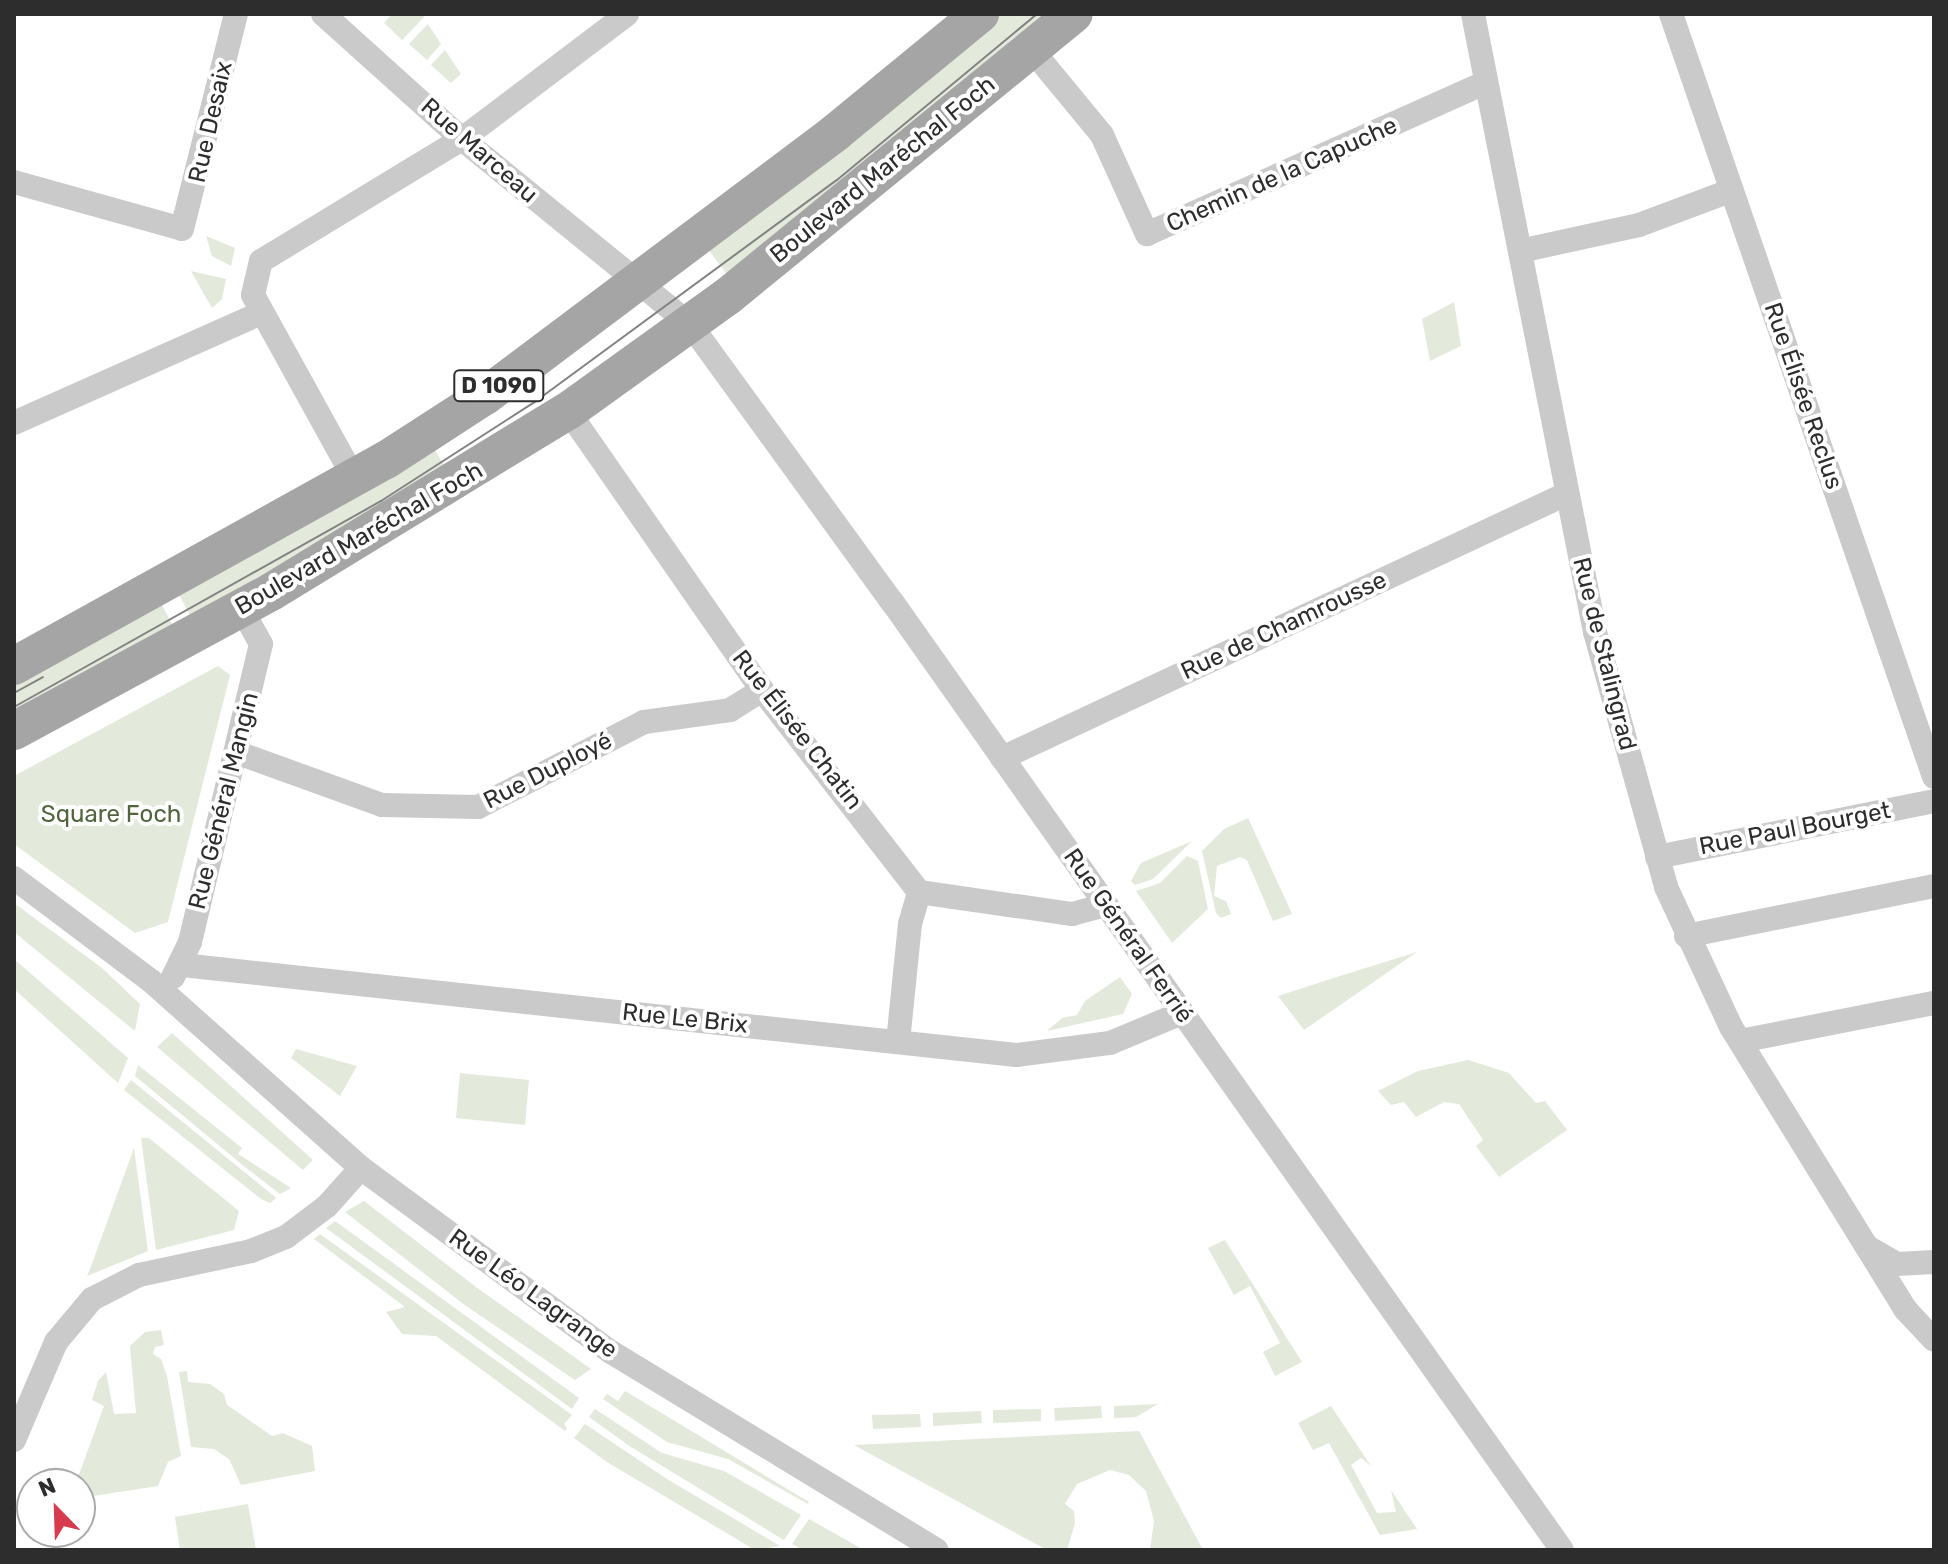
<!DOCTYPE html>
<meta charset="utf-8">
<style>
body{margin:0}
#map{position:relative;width:1948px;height:1564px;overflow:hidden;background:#fff;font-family:Rubik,sans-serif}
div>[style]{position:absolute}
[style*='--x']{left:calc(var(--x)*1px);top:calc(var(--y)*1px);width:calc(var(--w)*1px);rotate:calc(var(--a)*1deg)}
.green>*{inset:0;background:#e3e9db}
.minor>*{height:24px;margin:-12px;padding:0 12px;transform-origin:12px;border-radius:12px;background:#cacaca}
.primary>*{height:38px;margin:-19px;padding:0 19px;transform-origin:19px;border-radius:19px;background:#a5a5a5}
.tram>*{height:2px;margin:-1px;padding:0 1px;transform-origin:1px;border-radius:1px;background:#828282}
span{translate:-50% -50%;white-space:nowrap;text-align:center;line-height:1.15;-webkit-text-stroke:8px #fff;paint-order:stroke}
.shield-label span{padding:2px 6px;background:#fff;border:2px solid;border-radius:6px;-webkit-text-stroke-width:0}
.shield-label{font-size:22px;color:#2d2d2d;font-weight:700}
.street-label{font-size:24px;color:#2d2d2d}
.park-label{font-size:24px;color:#52653e}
.frame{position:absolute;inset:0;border:16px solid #2d2d2d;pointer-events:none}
.north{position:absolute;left:16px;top:1468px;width:80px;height:80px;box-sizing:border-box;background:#fff;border:2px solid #ababab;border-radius:50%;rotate:337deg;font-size:22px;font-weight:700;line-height:32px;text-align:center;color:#2d2d2d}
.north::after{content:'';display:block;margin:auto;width:28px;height:36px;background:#d73b4d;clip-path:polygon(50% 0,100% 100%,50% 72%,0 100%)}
</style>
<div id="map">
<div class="green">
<i style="clip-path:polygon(392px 14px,422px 14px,424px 17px,402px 40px,384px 23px)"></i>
<i style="clip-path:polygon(998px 14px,1054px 14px,729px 277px,707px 248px)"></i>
<i style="clip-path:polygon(428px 24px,441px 44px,427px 60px,409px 44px)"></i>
<i style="clip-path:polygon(445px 50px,461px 74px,451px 83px,431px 65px)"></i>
<i style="clip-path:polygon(206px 236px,235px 248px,231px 266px,212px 256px)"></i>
<i style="clip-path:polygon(191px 271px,226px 279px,222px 299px,212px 308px)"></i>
<i style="clip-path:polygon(1454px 302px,1461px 346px,1430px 361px,1422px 319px)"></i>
<i style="clip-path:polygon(430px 442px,449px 473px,193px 621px,176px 589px)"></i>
<i style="clip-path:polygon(159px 600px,176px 631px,14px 717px,14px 677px)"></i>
<i style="clip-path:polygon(218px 666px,230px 675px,168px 922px,135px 933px,14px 844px,14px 776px)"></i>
<i style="clip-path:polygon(1248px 818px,1289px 907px,1292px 914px,1273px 921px,1247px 860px,1240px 857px,1217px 866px,1214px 896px,1226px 901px,1231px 914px,1221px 918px,1216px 913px,1202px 851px,1224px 829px)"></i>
<i style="clip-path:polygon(1192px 841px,1153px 879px,1135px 885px,1131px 881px,1141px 863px)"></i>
<i style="clip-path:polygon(1187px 856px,1198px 861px,1208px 909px,1172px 943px,1136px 891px,1160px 883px)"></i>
<i style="clip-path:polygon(14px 903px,102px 968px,140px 1004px,135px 1031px,14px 932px)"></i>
<i style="clip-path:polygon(1417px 952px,1304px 1030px,1278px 996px,1340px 976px)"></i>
<i style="clip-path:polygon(14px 959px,128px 1058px,118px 1083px,14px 989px)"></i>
<i style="clip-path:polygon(1120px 977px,1132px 994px,1123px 1014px,1047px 1031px,1062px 1018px,1077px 1015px,1085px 1001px)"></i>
<i style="clip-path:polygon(172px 1033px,313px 1160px,303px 1170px,157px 1047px)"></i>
<i style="clip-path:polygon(296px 1049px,357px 1066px,340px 1096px,291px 1058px)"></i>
<i style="clip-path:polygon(1468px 1060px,1509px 1073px,1536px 1103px,1545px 1101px,1567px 1130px,1499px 1177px,1476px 1146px,1483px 1140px,1459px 1104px,1444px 1102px,1416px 1117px,1404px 1102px,1391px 1105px,1378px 1091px,1418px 1071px)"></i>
<i style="clip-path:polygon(138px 1065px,242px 1148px,238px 1154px,291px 1188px,280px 1194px,245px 1167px,135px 1076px)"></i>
<i style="clip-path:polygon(460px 1073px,529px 1080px,525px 1125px,456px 1118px)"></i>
<i style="clip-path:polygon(131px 1080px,269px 1192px,276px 1198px,270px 1203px,261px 1199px,124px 1090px)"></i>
<i style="clip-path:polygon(141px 1138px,149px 1138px,239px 1211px,234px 1230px,156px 1250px)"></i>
<i style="clip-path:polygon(134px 1148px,148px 1251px,87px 1276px,93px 1261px)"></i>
<i style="clip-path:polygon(364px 1201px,476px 1287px,591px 1369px,575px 1380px,466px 1306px,345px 1212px)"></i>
<i style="clip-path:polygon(335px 1221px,579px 1398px,572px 1409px,326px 1228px)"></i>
<i style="clip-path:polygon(320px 1234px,572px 1415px,564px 1424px,567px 1428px,565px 1431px,436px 1336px,402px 1334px,386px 1312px,405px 1307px,314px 1239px)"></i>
<i style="clip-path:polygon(1225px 1240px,1302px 1362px,1275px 1376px,1263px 1352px,1280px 1343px,1250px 1286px,1234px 1295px,1208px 1248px)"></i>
<i style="clip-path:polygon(161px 1330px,164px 1345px,155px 1347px,153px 1354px,161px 1359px,167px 1376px,181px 1456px,168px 1462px,158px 1486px,80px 1498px,80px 1484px,62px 1481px,64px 1476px,77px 1480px,104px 1406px,92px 1400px,98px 1381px,106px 1372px,114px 1414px,136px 1413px,130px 1346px,145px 1332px)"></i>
<i style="clip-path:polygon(187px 1371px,188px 1382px,210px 1384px,224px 1394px,227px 1405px,272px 1436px,283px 1433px,312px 1446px,315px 1471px,241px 1485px,229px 1459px,214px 1449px,191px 1447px,179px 1372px)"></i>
<i style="clip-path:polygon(625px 1391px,809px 1502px,808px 1504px,728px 1459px,667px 1442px,603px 1399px,607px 1394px,618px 1401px)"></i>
<i style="clip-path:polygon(1158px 1404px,1136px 1417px,1114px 1418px,1114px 1406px)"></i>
<i style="clip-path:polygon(1101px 1406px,1102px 1418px,1055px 1421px,1054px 1408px)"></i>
<i style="clip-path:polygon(1331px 1406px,1371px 1466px,1361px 1458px,1351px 1465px,1377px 1513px,1396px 1512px,1391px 1490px,1417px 1529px,1380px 1535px,1329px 1443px,1313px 1450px,1298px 1423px)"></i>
<i style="clip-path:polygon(595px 1409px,662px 1453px,724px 1471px,801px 1515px,784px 1540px,631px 1447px,589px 1417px)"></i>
<i style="clip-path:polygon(1041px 1409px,1041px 1421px,993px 1423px,993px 1410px)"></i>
<i style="clip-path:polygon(981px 1411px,982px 1423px,933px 1426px,933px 1413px)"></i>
<i style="clip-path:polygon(920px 1414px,921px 1427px,873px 1429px,872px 1415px)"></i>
<i style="clip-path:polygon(585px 1424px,667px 1479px,780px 1546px,755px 1550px,607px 1462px,574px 1438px)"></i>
<i style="clip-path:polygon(1139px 1431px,1203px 1550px,1150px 1550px,1154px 1521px,1146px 1491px,1129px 1475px,1110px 1470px,1077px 1484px,1065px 1504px,1074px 1511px,1075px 1523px,1067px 1550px,1047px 1550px,854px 1445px)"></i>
<i style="clip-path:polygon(248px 1504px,256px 1550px,180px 1550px,175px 1517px)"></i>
<i style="clip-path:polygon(809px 1519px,857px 1546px,864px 1550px,803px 1550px,792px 1544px)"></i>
</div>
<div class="minor">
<i style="--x:323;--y:14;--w:187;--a:42"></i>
<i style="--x:462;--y:139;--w:294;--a:39.1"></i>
<i style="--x:690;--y:324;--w:345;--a:54"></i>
<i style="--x:893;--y:603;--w:1159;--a:54.76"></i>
<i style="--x:1473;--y:14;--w:630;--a:78.83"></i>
<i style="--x:1595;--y:632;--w:265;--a:74.4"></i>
<i style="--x:1666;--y:887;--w:154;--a:65.1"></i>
<i style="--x:1731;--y:1027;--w:331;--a:58.3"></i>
<i style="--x:1905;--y:1309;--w:42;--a:46.9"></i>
<i style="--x:1671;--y:14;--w:807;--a:70.98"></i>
<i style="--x:1032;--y:50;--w:110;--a:50.5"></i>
<i style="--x:1102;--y:135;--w:109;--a:65.6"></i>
<i style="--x:1147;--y:234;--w:369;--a:-24.1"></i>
<i style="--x:14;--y:182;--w:174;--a:15.6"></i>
<i style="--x:182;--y:229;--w:222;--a:-75.9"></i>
<i style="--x:1520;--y:251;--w:122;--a:-12.3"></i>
<i style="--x:1639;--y:225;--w:99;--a:-20.6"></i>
<i style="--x:568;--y:411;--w:340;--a:55.2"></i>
<i style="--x:762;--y:690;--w:256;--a:52.1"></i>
<i style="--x:919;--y:892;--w:155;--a:8.2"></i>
<i style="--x:1072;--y:914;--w:35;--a:-15"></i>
<i style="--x:14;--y:423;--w:270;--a:-24"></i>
<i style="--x:354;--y:478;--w:209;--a:-118.9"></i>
<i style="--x:253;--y:295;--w:35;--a:-77"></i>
<i style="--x:261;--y:261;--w:235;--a:-31.3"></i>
<i style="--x:462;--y:139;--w:207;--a:-37.1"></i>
<i style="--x:238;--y:753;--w:153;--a:19.9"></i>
<i style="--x:382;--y:805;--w:96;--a:1.2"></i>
<i style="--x:478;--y:807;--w:186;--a:-27.1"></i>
<i style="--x:644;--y:722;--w:87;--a:-7.9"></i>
<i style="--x:730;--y:710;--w:38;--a:-32"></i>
<i style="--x:1002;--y:758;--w:623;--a:-25.08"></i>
<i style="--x:1657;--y:857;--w:283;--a:-11.4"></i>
<i style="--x:14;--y:878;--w:170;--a:36.9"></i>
<i style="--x:150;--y:980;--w:283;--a:41.7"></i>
<i style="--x:361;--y:1168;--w:310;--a:36.4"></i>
<i style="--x:611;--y:1352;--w:381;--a:31.3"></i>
<i style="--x:1686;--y:936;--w:253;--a:-11.4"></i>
<i style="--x:182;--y:965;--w:839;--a:6.16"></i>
<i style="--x:1016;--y:1055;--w:95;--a:-7.3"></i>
<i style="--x:1110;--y:1043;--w:78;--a:-22.6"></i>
<i style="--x:173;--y:977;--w:39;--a:-64"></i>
<i style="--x:190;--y:942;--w:306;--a:-76.6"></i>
<i style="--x:261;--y:644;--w:41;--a:-119.1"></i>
<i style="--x:1740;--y:1041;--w:198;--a:-11.1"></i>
<i style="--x:898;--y:1042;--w:119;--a:-84.2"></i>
<i style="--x:910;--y:924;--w:33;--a:-74"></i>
<i style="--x:1869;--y:1248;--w:32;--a:30"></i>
<i style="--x:1897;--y:1264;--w:37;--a:-3"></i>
<i style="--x:14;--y:1440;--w:107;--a:-66.8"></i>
<i style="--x:56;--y:1342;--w:56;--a:-50.1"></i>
<i style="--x:92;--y:1299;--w:53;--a:-27.1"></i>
<i style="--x:139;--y:1275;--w:115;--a:-12.1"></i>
<i style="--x:251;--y:1251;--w:38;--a:-22"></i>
<i style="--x:286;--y:1237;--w:51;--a:-37.1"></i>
<i style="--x:327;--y:1206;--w:51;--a:-48.2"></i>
</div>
<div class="primary">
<i style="--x:14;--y:666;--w:425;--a:-29"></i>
<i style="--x:386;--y:460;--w:118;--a:-32.9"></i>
<i style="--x:485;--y:396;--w:438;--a:-36.9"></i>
<i style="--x:835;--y:133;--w:188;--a:-39.4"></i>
<i style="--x:14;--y:731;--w:292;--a:-28.4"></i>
<i style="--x:271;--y:592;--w:348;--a:-31.4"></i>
<i style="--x:568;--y:411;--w:197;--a:-35.7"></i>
<i style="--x:728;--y:296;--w:446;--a:-39.2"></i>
</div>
<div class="tram">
<i style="--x:14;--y:693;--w:33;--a:-29"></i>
<i style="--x:14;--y:707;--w:421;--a:-29.3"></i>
<i style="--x:381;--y:501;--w:184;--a:-32.8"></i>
<i style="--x:536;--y:401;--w:373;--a:-36.3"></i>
<i style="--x:837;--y:180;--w:260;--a:-39.7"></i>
</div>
<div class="shield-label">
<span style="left:499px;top:386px">D 1090</span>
</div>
<div class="street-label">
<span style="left:211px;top:122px;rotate:-77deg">Rue Desaix</span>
<span style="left:479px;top:151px;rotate:41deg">Rue Marceau</span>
<span style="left:883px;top:170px;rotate:-39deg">Boulevard Maréchal Foch</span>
<span style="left:1282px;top:175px;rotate:-24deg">Chemin de la Capuche</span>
<span style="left:1803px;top:396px;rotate:71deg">Rue Élisée Reclus</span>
<span style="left:359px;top:539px;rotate:-30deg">Boulevard Maréchal Foch</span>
<span style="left:1284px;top:626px;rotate:-25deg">Rue de Chamrousse</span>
<span style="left:1604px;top:654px;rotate:76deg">Rue de Stalingrad</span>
<span style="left:797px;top:730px;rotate:52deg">Rue Élisée Chatin</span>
<span style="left:548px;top:771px;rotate:-27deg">Rue Duployé</span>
<span style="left:224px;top:801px;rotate:-76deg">Rue Général Mangin</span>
<span style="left:1795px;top:829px;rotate:-11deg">Rue Paul Bourget</span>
<span style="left:1128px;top:936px;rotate:55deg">Rue Général Ferrié</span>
<span style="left:685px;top:1019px;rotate:6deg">Rue Le Brix</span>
<span style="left:533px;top:1294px;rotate:36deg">Rue Léo Lagrange</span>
</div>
<div class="park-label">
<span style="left:111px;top:815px">Square Foch</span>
</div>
<div class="frame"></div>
<div class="north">N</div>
</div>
